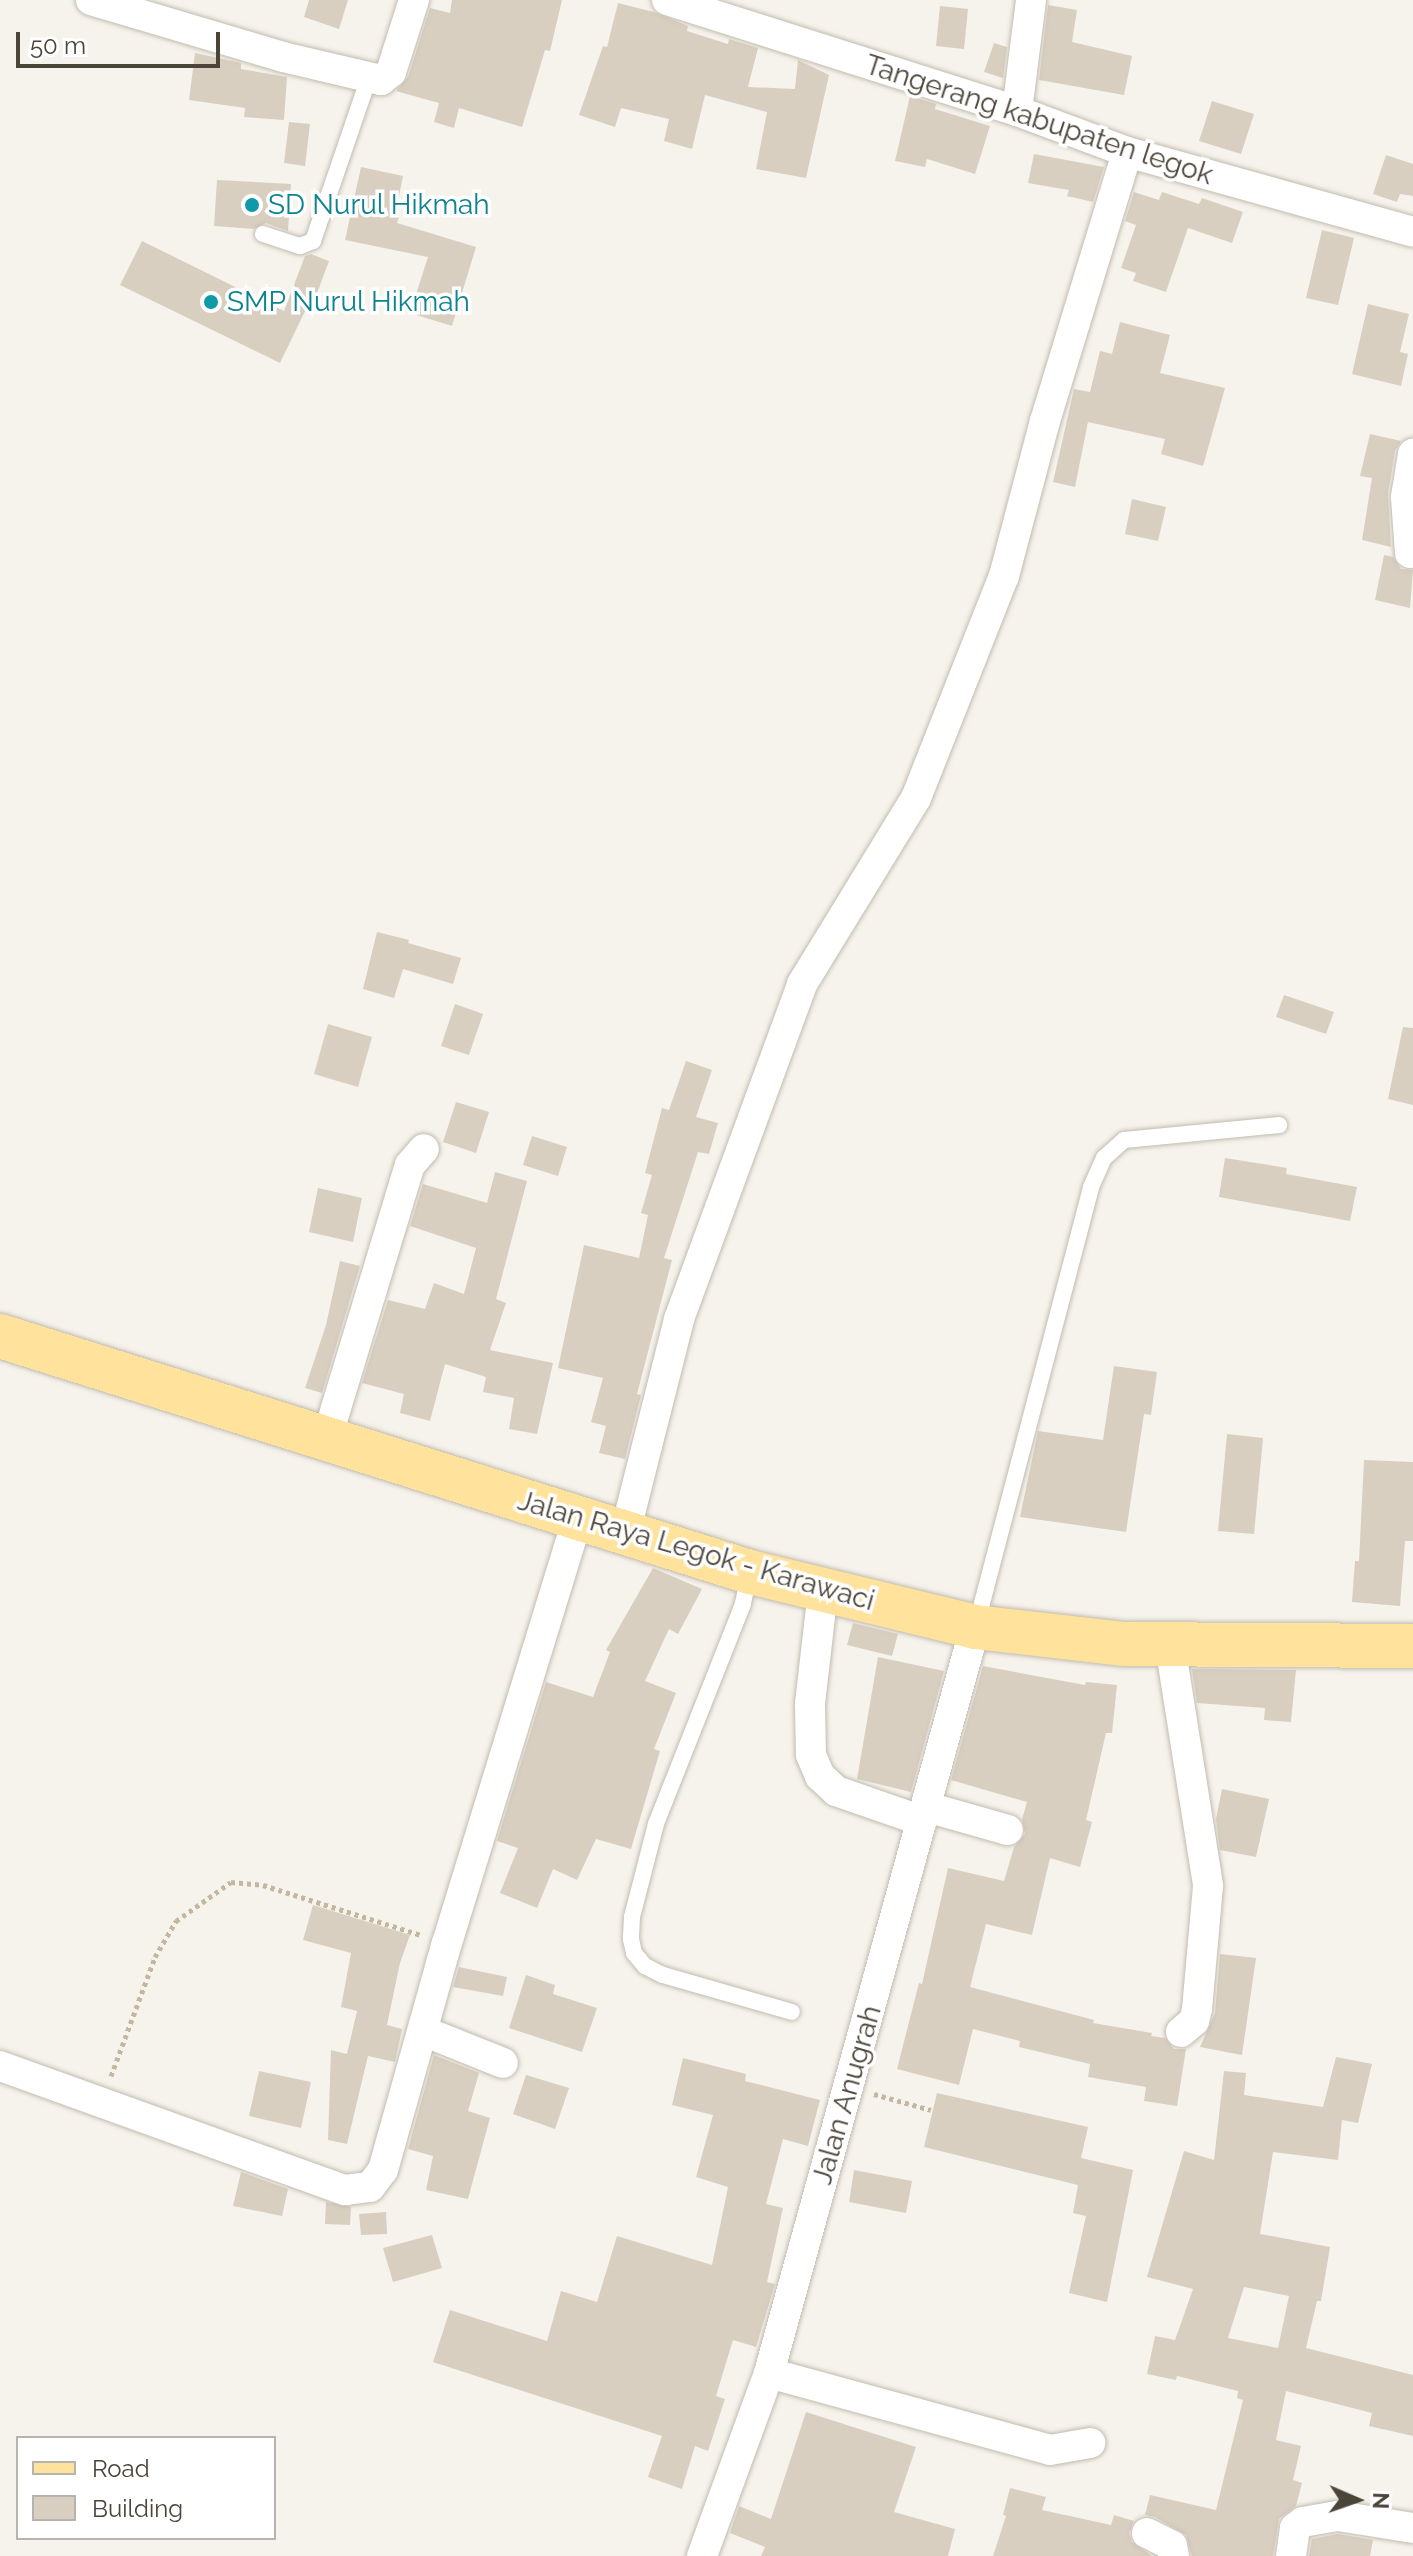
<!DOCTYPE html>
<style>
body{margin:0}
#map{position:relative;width:1413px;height:2556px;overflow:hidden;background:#f6f3ec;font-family:Raleway,sans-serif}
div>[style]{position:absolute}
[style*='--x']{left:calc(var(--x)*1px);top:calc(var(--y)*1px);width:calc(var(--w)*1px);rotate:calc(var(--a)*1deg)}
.building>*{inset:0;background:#d8cfc1}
.path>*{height:5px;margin-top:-2.5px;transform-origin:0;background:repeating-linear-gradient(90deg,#c4b79f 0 4px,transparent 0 8px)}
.roads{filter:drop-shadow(0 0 2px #c2bbae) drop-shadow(0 0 2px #c2bbae)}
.service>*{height:16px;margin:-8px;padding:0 8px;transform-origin:8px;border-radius:8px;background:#fff}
.minor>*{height:30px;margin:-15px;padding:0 15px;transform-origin:15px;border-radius:15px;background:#fff}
.primary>*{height:44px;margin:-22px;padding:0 22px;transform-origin:22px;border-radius:22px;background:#ffe39c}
.dots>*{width:22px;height:22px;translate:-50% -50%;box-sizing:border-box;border:4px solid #fff;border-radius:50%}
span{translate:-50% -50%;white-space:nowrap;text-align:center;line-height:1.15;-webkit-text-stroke:7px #fff;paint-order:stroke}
.street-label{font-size:28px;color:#4b4439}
.culture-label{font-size:28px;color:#0d838f}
.left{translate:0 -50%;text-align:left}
.legend{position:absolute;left:16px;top:2436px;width:260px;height:104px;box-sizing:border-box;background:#fff;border:2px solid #b7b4b0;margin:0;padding:10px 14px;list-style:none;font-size:24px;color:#4b4439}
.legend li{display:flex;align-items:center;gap:16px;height:40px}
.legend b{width:40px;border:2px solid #b7b4b0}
.north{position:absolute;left:1317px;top:2460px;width:80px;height:80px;-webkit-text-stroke:6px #fff;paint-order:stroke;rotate:92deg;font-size:22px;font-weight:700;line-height:32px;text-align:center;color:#4b4439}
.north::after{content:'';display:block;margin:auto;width:28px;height:36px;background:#4b4439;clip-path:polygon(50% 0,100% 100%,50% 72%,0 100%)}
.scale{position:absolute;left:16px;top:32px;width:204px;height:36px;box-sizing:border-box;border:4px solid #4b4439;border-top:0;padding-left:10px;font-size:24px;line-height:28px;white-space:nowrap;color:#4b4439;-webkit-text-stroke:6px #fff;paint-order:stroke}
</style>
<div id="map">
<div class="building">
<i style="clip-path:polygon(309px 0,348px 0,339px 29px,304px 17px)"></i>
<i style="clip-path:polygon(452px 0,562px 0,550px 51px,545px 50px,522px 127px,459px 108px,454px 128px,434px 122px,439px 103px,396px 91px,408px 77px,430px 8px,450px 13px)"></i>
<i style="clip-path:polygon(618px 3px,654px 12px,688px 26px,687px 31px,728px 44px,729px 39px,758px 48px,748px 87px,795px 89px,798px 60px,829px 75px,806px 178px,756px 169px,767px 112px,705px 95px,692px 149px,664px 141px,669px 119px,621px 108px,615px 127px,579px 115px,603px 46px,607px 47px)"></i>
<i style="clip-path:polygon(1048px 5px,1077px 10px,1072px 42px,1132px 56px,1124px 95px,1039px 80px)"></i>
<i style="clip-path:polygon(940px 6px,968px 9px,964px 49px,936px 46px)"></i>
<i style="clip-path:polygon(994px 43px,1007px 47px,1003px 78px,984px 72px)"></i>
<i style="clip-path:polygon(195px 53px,241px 63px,241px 69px,287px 77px,284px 120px,244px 117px,245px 108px,189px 100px)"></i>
<i style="clip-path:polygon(910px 96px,936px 104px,935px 109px,990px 126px,975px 174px,927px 159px,925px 167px,895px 161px)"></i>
<i style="clip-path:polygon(1212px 101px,1254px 114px,1241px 154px,1199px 141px)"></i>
<i style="clip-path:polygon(289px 122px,310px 124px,305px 166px,284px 163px)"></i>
<i style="clip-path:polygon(1034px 154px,1104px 167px,1093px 202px,1067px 196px,1069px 190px,1028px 183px)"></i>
<i style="clip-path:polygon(1386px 155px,1413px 164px,1413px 196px,1400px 194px,1397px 202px,1373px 194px)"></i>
<i style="clip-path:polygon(361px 167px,403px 176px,395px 216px,399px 217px,397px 223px,476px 247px,452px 326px,410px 313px,428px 257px,345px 240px)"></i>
<i style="clip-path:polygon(217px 180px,291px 184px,288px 231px,266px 223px,254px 229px,214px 226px)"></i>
<i style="clip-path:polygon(1134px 192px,1159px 200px,1162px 192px,1199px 204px,1202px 198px,1243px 212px,1232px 243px,1188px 228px,1166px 292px,1133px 281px,1136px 273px,1121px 268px,1136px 225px,1125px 221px)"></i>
<i style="clip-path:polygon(1322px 230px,1354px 238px,1338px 305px,1306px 298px)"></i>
<i style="clip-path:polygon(142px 241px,284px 311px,305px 256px,311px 254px,329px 261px,313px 304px,309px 303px,280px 363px,120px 285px)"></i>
<i style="clip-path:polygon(1368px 304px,1409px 314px,1400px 352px,1408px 354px,1401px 386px,1352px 374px)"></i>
<i style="clip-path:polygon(1120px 322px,1170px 335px,1160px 373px,1225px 388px,1203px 466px,1161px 454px,1165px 439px,1088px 422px,1075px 487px,1053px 482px,1074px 389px,1090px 392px,1100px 351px,1112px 354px)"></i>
<i style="clip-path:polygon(1370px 434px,1401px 441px,1395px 451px,1388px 494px,1391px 547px,1362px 540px,1372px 478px,1360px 476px)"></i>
<i style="clip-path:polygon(1132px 499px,1166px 507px,1158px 541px,1125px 534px)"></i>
<i style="clip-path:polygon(1384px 555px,1393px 557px,1401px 569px,1413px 570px,1410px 608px,1375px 600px)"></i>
<i style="clip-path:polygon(377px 932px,409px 940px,408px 943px,461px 958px,453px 984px,403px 969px,394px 998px,363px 989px)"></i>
<i style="clip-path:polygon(1284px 995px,1334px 1012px,1326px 1034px,1276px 1017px)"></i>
<i style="clip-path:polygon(455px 1004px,483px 1014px,469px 1055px,441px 1046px)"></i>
<i style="clip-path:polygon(328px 1024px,372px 1037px,358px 1087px,314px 1074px)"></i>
<i style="clip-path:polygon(1403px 1027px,1413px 1028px,1413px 1105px,1388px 1099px)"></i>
<i style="clip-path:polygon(686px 1061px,712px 1070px,696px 1117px,718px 1123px,709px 1154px,698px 1152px,664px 1258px,672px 1260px,637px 1394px,641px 1395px,625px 1459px,599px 1453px,606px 1426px,591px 1422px,603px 1378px,558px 1368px,584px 1245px,639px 1258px,648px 1215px,641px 1213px,652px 1175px,645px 1173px,662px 1108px,669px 1110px)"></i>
<i style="clip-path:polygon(456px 1102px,489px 1112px,476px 1153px,443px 1142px)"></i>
<i style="clip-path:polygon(532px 1136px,567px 1147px,558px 1176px,523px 1165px)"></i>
<i style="clip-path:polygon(1225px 1158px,1287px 1168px,1286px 1174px,1357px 1187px,1350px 1221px,1219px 1197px)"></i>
<i style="clip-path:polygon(495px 1172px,527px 1181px,496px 1299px,506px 1303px,490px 1350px,553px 1363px,537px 1434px,509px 1429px,514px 1398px,483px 1392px,486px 1377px,445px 1364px,430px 1421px,400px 1413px,404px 1394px,362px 1383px,388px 1300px,425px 1309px,434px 1283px,464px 1294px,476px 1248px,410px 1226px,423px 1184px,487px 1203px)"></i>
<i style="clip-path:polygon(318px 1188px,362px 1198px,353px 1242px,309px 1232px)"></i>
<i style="clip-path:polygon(340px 1261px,360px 1266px,322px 1393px,305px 1388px,326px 1325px)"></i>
<i style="clip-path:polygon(1114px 1366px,1157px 1372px,1151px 1415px,1144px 1414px,1126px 1532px,1020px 1517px,1038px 1431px,1103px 1440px)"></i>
<i style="clip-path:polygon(1227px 1434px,1263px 1438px,1254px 1534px,1218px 1531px)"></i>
<i style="clip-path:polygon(1364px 1460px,1413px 1462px,1413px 1541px,1405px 1541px,1400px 1606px,1352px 1602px,1355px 1561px,1359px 1561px)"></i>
<i style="clip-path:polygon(653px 1568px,702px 1589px,678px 1634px,669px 1629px,645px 1681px,676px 1693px,654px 1749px,660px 1751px,631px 1849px,596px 1839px,577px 1880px,553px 1869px,537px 1908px,500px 1893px,518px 1848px,497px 1841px,546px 1682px,593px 1697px,610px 1652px,606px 1650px)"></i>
<i style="clip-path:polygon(853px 1623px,898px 1634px,892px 1656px,847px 1645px)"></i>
<i style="clip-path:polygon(878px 1657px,944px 1671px,911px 1792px,857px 1779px)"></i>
<i style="clip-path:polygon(983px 1666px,1085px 1685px,1086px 1682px,1117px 1685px,1112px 1733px,1106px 1733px,1086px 1820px,1092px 1822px,1080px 1867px,1050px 1858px,1032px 1935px,986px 1924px,970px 1987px,1094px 2020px,1093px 2023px,1152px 2033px,1151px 2036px,1165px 2038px,1174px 2049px,1186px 2049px,1177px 2106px,1144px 2101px,1146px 2087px,1088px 2077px,1090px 2064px,1019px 2047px,1020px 2041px,973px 2029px,959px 2085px,897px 2069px,919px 1983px,922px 1984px,948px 1868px,1004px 1881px,1014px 1847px,1025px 1834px,1022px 1819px,1027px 1802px,951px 1780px)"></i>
<i style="clip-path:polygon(1192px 1669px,1296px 1670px,1291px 1722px,1264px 1720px,1265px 1708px,1197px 1703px)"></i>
<i style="clip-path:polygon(1222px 1789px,1269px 1799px,1256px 1857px,1220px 1850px,1216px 1819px)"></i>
<i style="clip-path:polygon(313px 1905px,410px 1935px,400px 1963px,387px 2025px,402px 2029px,395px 2062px,368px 2056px,347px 2144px,328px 2140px,331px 2050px,347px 2054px,357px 2011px,341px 2007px,351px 1953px,303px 1940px)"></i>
<i style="clip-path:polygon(1220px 1954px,1256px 1958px,1242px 2055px,1200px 2047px,1215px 2013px)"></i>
<i style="clip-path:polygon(459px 1967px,507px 1977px,503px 1996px,453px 1987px)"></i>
<i style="clip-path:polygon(526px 1975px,555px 1985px,553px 1994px,597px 2008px,582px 2052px,509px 2028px)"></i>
<i style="clip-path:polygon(434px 2055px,479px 2073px,468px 2111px,490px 2118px,468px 2199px,426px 2190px,433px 2156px,408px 2149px)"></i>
<i style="clip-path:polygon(evenodd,1336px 2057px,1372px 2064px,1358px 2123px,1342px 2120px,1338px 2160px,1273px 2152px,1260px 2234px,1330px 2247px,1321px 2301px,1317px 2301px,1306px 2348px,1413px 2375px,1413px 2436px,1369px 2426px,1372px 2413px,1286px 2391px,1276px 2440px,1301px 2446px,1293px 2480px,1302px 2483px,1296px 2506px,1279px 2519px,1273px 2556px,1192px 2556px,1186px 2535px,1155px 2517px,1145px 2515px,1150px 2495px,1216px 2510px,1243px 2400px,1237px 2398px,1238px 2391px,1177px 2376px,1176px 2380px,1147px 2374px,1155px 2336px,1175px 2340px,1193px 2289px,1147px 2277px,1184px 2151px,1214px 2160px,1224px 2071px,1246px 2073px,1244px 2095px,1323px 2107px,1336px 2057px,1244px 2287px,1289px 2296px,1278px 2348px,1228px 2338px,1244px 2287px)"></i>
<i style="clip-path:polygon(683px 2058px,746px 2074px,745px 2081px,820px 2100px,808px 2146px,783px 2139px,766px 2204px,783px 2208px,767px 2282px,775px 2284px,756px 2347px,733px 2340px,716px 2396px,725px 2399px,708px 2451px,695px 2446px,682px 2489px,648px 2477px,662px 2436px,433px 2362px,450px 2310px,547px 2341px,561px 2291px,597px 2302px,617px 2236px,712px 2265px,728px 2187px,696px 2177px,713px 2115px,672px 2105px)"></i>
<i style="clip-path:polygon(259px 2071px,311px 2082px,301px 2128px,249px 2116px)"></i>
<i style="clip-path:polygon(526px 2075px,569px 2088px,555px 2129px,513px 2114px)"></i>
<i style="clip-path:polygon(937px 2093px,1088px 2127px,1081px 2158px,1133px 2170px,1107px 2302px,1069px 2293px,1086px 2216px,1073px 2213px,1078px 2185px,924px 2147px)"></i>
<i style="clip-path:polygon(854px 2170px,912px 2181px,906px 2213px,849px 2202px)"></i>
<i style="clip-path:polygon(241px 2172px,288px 2189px,282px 2216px,233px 2206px)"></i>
<i style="clip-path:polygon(326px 2202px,351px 2207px,350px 2225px,325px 2224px)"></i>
<i style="clip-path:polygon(386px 2212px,387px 2234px,361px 2235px,359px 2214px)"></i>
<i style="clip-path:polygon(432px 2235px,442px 2268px,393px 2282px,383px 2248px)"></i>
<i style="clip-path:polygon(806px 2412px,916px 2447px,894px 2512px,955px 2529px,948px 2556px,761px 2556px,765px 2547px,730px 2533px,739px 2506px,771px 2519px)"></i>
<i style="clip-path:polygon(1010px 2488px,1046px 2497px,1042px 2510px,1111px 2525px,1114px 2515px,1134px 2521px,1129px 2533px,1132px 2542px,1152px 2556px,993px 2556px,1006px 2516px,1003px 2515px)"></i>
<i style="clip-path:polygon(1338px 2534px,1373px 2540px,1370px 2556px,1309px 2556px,1312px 2539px)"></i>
</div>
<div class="path">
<i style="--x:111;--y:2076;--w:127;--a:-69.7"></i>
<i style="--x:155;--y:1957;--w:42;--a:-59.7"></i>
<i style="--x:176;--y:1921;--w:67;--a:-35.3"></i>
<i style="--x:231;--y:1882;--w:32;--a:5"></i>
<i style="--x:263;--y:1885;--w:166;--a:17.6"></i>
<i style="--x:874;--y:2094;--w:59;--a:15.7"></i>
</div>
<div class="roads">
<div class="service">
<i style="--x:263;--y:234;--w:39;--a:18"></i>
<i style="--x:300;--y:246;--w:14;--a:-21"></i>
<i style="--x:313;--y:241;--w:170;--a:-71.1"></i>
<i style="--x:749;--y:1575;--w:30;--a:102"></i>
<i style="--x:743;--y:1604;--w:237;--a:111.6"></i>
<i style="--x:656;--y:1824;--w:96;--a:104.5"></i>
<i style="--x:632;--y:1917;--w:22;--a:93"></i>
<i style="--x:631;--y:1939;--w:14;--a:78"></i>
<i style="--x:634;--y:1953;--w:17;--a:50"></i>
<i style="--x:645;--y:1966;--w:20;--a:27"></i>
<i style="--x:663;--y:1975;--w:134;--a:16"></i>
<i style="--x:976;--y:1626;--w:454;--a:-75.3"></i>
<i style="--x:1091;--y:1187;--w:32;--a:-66"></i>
<i style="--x:1104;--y:1158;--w:27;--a:-42"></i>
<i style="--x:1124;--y:1140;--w:156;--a:-5.5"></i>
</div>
<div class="minor">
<i style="--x:91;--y:0;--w:200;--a:16.5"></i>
<i style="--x:283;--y:57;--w:101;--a:13.2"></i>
<i style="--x:381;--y:80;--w:13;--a:-39"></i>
<i style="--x:391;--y:72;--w:76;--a:-72.3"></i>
<i style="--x:667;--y:0;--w:367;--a:17.6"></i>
<i style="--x:1017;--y:111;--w:117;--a:20.4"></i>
<i style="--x:1127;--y:152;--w:297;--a:15.6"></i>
<i style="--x:1017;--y:111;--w:112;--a:-82.8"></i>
<i style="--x:1410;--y:553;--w:56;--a:-94.1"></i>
<i style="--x:1406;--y:497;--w:44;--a:-80.8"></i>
<i style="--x:326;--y:1441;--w:288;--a:-73.1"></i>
<i style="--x:410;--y:1165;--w:21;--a:-49"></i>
<i style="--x:625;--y:1533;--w:221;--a:-75.8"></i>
<i style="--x:679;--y:1319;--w:357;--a:-69.8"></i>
<i style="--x:802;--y:984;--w:218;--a:-58.5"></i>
<i style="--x:916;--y:798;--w:239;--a:-68.4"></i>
<i style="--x:1004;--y:576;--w:160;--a:-75.2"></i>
<i style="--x:1045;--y:421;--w:281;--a:-73"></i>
<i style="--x:823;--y:1591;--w:114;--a:96.6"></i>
<i style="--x:810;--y:1704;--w:51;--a:88.9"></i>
<i style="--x:811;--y:1755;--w:23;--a:67"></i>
<i style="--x:820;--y:1776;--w:22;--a:43"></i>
<i style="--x:836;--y:1791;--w:91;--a:19.2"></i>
<i style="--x:1170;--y:1645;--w:244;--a:81"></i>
<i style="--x:1208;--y:1886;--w:123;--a:95.1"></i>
<i style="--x:1197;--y:2009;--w:12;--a:104"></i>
<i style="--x:1194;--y:2021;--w:17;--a:140"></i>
<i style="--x:927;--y:1807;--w:84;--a:15.9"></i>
<i style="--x:423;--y:2031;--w:86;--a:21.8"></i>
<i style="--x:0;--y:2066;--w:367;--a:19.8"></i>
<i style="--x:345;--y:2190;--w:25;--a:-7"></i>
<i style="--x:370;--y:2187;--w:21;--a:-53"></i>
<i style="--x:383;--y:2170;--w:236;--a:-74.3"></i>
<i style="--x:447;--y:1943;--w:445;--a:-72.9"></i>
<i style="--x:769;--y:2373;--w:291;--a:15.3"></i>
<i style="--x:1050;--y:2450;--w:41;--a:-9.9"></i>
<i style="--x:1147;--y:2533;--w:28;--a:27"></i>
<i style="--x:1172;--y:2546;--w:10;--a:79"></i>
<i style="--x:702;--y:2556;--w:195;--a:-69.9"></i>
<i style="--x:769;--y:2373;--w:774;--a:-74.56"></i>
<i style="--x:1291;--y:2556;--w:28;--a:-82"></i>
<i style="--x:1295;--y:2528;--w:10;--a:-37"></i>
<i style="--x:1303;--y:2522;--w:36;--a:-10"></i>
<i style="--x:1338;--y:2516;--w:76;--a:9.1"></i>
</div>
<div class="primary">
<i style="--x:0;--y:1336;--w:786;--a:17.47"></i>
<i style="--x:750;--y:1572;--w:232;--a:13.7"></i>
<i style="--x:975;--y:1627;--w:151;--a:6.5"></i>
<i style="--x:1125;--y:1644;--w:288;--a:0.4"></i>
</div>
</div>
<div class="dots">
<i style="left:252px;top:205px;background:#0f9aa8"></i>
<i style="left:211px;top:302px;background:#0f9aa8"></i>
</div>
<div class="street-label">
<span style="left:1039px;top:120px;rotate:18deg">Tangerang kabupaten legok</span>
<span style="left:696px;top:1551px;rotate:16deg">Jalan Raya Legok - Karawaci</span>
<span style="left:847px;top:2095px;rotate:-74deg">Jalan Anugrah</span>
</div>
<div class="culture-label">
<span class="left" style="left:268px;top:205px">SD Nurul Hikmah</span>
<span class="left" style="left:227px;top:302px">SMP Nurul Hikmah</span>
</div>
<ul class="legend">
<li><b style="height:10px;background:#ffe39c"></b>Road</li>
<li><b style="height:22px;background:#d8cfc1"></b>Building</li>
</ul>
<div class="north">N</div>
<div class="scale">50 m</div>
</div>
